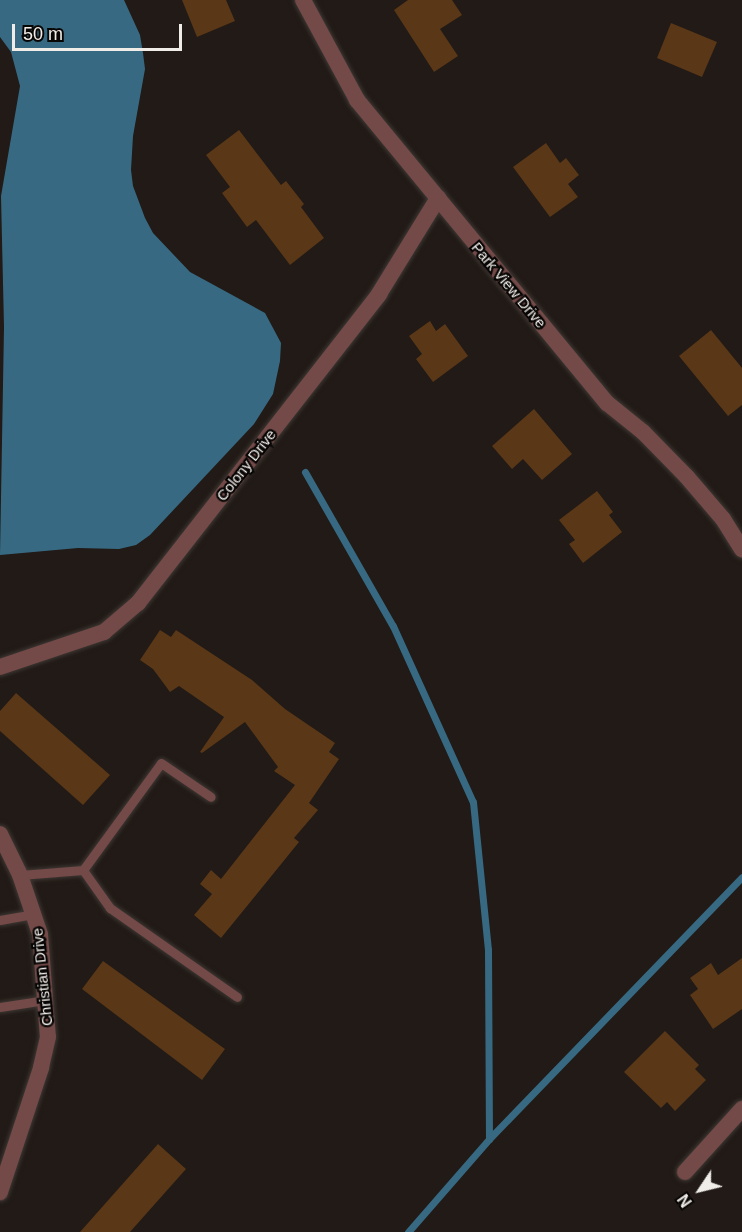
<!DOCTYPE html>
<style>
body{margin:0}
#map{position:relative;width:742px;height:1232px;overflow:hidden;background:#211a16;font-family:Arial,sans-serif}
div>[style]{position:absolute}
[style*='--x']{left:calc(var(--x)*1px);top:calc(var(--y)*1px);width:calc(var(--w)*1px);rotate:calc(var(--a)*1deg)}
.water>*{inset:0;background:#376a82}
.stream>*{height:7px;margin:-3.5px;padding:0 3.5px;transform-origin:3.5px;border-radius:3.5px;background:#376a82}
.building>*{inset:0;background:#593717}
.roads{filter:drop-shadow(0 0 2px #3e3733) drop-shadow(0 0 2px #3e3733)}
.service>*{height:9px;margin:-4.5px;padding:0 4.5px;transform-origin:4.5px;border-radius:4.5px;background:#734a48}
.minor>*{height:16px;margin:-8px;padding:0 8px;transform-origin:8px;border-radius:8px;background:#734a48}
span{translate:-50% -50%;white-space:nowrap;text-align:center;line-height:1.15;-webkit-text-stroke:4.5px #080605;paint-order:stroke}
.street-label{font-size:15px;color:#f0ece8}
.north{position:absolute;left:670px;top:1160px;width:60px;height:60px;-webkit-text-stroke:4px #080605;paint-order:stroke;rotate:235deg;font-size:16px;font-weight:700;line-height:24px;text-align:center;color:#f0ece8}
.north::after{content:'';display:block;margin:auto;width:21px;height:27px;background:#f0ece8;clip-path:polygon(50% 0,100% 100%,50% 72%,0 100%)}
.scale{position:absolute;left:12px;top:24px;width:170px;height:27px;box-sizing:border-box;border:3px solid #f0ece8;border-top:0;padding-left:8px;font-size:18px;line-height:21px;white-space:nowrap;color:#f0ece8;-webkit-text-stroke:4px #080605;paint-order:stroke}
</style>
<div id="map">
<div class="water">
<i style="clip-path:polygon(0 0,124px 0,140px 35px,143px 53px,145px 69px,133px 136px,131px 170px,133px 186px,145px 218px,153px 233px,190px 272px,265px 313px,281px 343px,280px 361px,273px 394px,254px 424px,150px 535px,136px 545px,119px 549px,78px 548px,0 555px,4px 327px,1px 196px,20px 86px,11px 52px,0 37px)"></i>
</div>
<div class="stream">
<i style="--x:305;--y:472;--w:177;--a:60.3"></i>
<i style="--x:393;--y:626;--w:193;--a:65.6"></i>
<i style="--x:473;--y:802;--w:149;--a:84.2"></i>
<i style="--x:488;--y:950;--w:189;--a:89.7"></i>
<i style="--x:408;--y:1232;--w:123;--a:-48.9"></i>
<i style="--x:489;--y:1139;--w:364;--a:-46"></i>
</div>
<div class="building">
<i style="clip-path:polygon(182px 0,226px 0,235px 21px,197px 37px)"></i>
<i style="clip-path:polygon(408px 0,452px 0,462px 15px,440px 29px,458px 56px,434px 72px,394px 10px)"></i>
<i style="clip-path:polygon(671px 23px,717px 42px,702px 77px,657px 58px)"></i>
<i style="clip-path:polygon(239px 130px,281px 185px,286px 181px,304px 204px,301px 207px,324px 238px,290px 265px,256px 220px,247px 227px,222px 193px,230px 187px,206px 155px)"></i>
<i style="clip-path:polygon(546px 143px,560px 163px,566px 158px,579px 175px,568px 184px,578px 197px,550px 217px,513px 167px)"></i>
<i style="clip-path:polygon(430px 321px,436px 331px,445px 324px,468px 356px,433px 382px,416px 359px,422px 354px,409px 336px)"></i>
<i style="clip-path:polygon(711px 330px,742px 368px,742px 405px,728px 416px,679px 356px)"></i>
<i style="clip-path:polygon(534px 409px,572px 454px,542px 480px,523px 459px,512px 469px,492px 446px)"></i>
<i style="clip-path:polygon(597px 491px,613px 512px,609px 515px,622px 532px,583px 563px,569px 544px,575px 540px,559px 520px)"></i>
<i style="clip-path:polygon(160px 630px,171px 637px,176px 630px,252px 680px,285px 709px,335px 743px,329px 752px,339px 759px,309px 803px,318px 810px,294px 838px,299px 842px,221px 938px,194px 915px,212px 894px,200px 884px,211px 870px,221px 879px,295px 785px,274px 771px,278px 767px,245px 722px,202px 753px,200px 752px,224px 717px,179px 686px,170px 692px,153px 669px,140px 660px)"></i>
<i style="clip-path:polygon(16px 693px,110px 775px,83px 805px,0 731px,0 711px)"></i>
<i style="clip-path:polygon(742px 958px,742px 1009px,713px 1029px,690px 995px,698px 989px,690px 978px,711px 963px,718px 975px)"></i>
<i style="clip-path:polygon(103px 961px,225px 1049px,202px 1080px,82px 989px)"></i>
<i style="clip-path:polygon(665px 1031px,699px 1065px,695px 1069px,706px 1080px,675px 1111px,667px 1102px,661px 1108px,624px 1072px)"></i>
<i style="clip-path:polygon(158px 1144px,186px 1169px,130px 1232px,80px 1232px)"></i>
</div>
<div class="roads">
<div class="service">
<i style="--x:83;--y:870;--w:47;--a:54.6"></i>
<i style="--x:110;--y:908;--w:155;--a:35"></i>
<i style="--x:20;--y:875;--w:63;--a:-4.5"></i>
<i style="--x:83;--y:870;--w:132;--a:-53.9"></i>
<i style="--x:161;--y:763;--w:60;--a:34.2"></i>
<i style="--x:0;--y:920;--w:35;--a:-10"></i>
<i style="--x:0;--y:1007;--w:47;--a:-8.7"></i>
</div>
<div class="minor">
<i style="--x:303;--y:0;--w:114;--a:61.6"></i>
<i style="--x:357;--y:100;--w:393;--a:50.5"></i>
<i style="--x:607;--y:403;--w:46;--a:38.9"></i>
<i style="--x:643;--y:432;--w:63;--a:45.6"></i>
<i style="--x:687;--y:477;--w:55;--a:49.4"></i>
<i style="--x:723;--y:519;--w:36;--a:58"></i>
<i style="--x:0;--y:667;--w:110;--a:-18.6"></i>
<i style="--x:104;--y:632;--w:45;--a:-40.5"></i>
<i style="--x:138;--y:603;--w:392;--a:-52"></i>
<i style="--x:379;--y:294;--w:113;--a:-58.4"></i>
<i style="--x:0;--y:834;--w:46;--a:64"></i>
<i style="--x:20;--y:875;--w:62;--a:71.3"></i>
<i style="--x:40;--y:934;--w:103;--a:85.6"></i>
<i style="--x:48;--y:1037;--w:32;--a:103"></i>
<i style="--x:41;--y:1068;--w:131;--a:108.3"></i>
<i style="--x:685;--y:1172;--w:85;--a:-47.9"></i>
</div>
</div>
<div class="street-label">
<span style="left:509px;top:285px;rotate:50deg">Park View Drive</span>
<span style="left:246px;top:465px;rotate:-52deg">Colony Drive</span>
<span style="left:42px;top:977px;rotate:-96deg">Christian Drive</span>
</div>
<div class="north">N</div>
<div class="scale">50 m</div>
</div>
